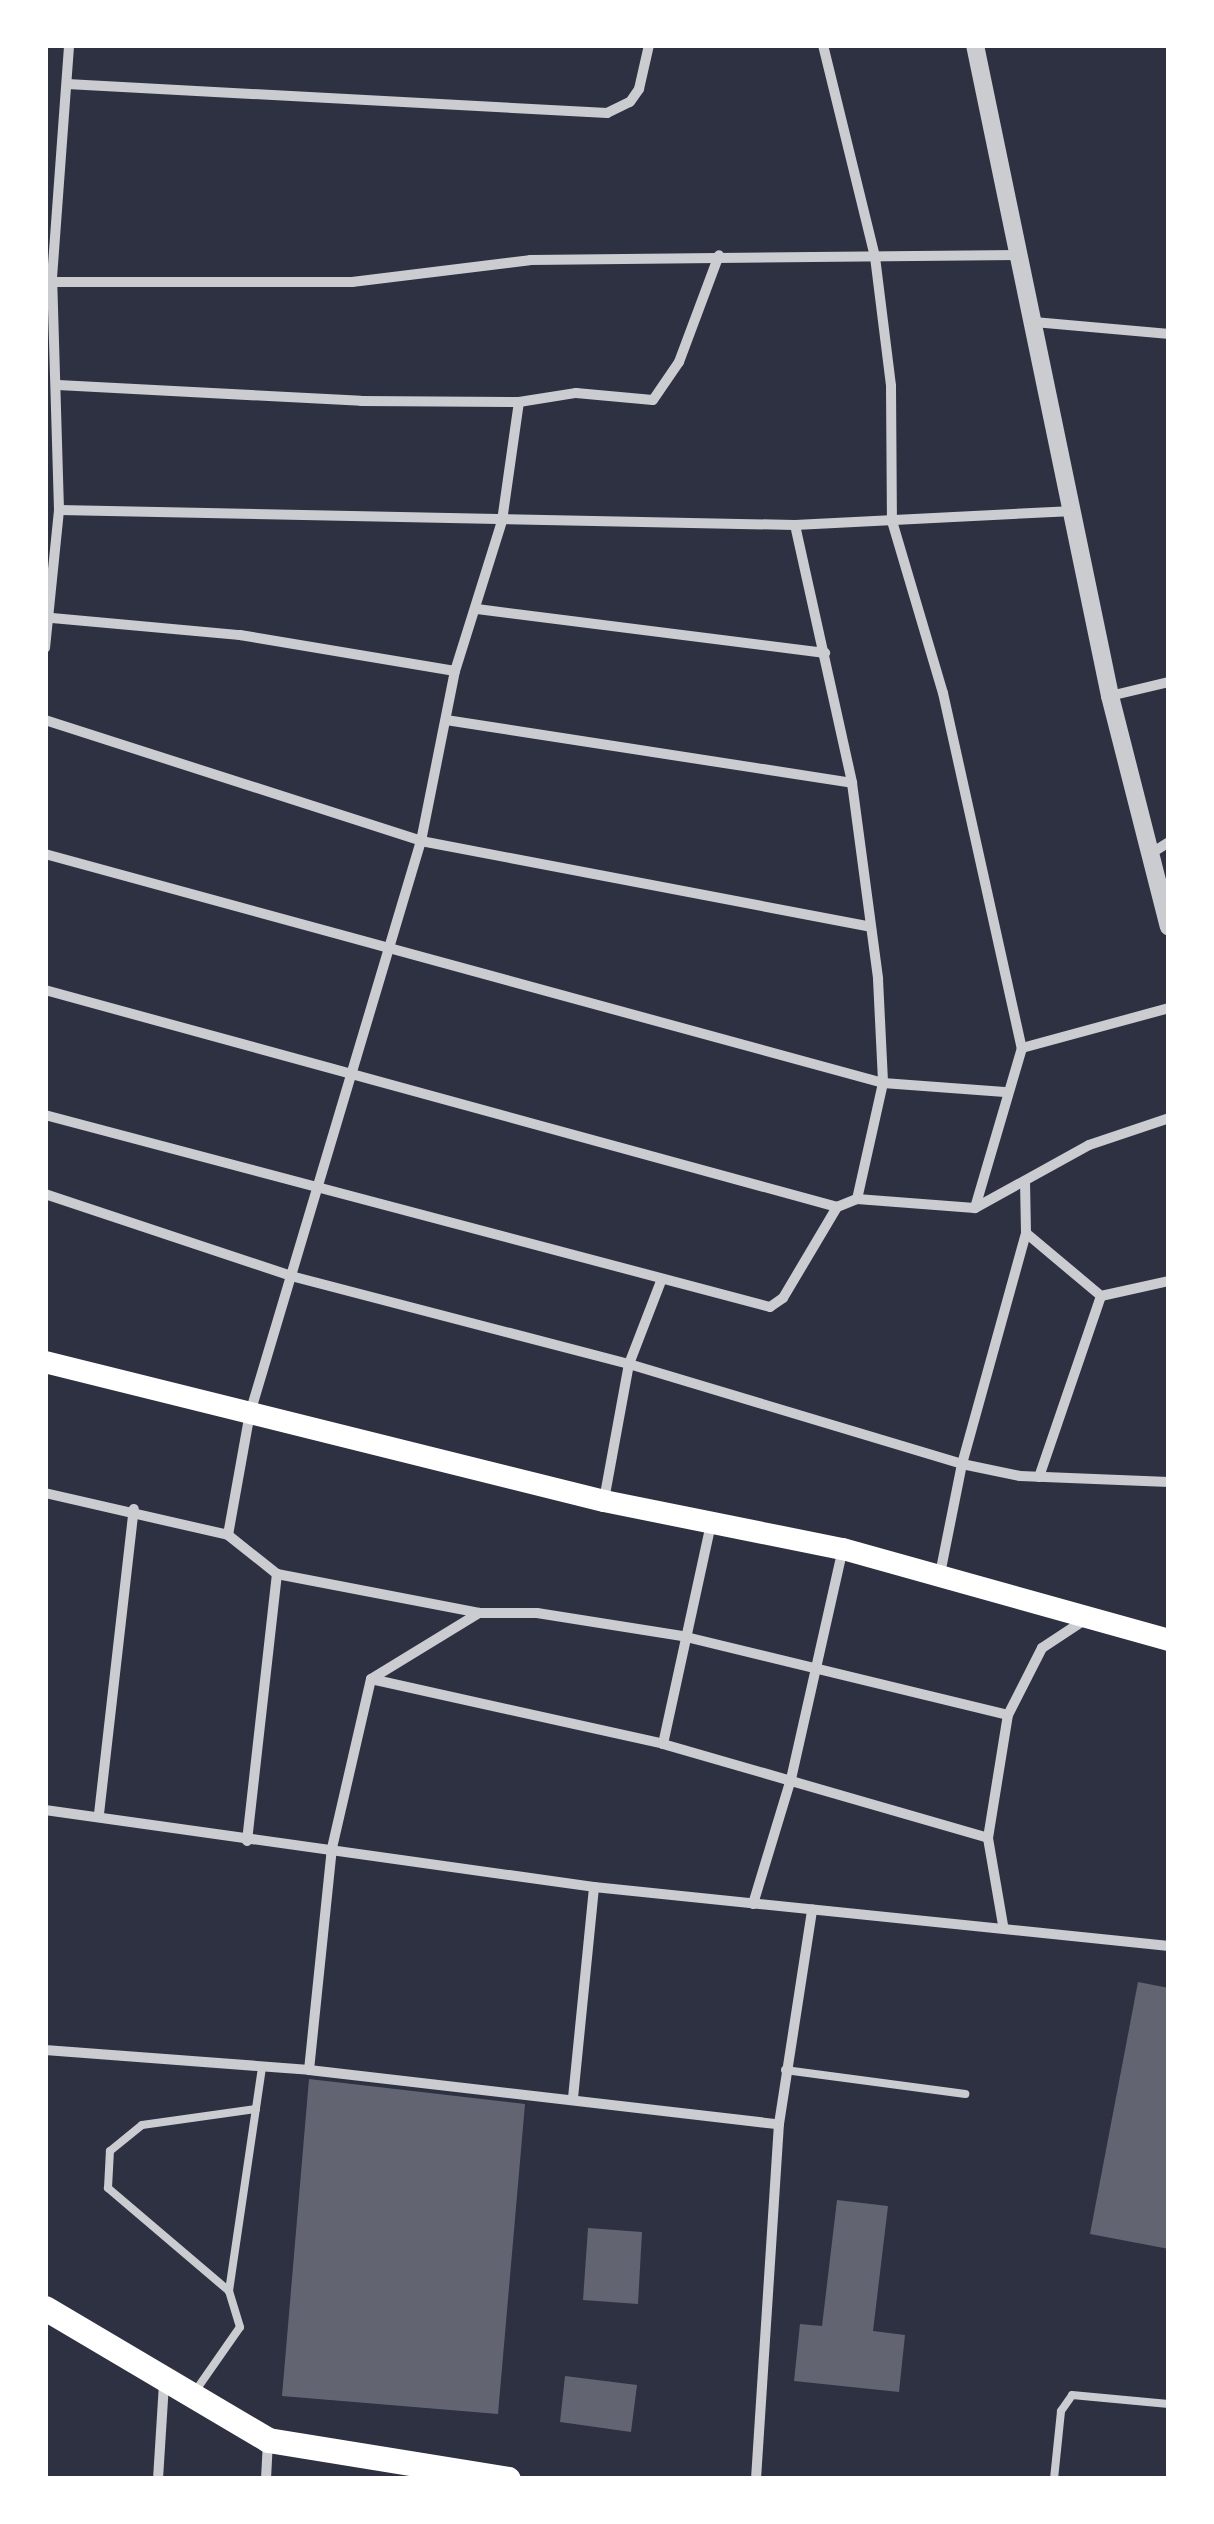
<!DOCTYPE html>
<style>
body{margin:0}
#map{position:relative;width:1214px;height:2524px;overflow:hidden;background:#2d3142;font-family:"Exo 2",sans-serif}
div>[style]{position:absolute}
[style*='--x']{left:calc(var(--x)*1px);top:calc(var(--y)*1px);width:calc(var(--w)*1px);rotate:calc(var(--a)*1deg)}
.building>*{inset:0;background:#626471}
.service>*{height:8px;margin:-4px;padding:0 4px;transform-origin:4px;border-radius:4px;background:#caccd0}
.minor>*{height:10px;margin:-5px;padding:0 5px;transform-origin:5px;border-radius:5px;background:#caccd0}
.tertiary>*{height:18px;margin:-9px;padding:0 9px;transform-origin:9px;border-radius:9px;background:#caccd0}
.primary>*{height:22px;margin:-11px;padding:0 11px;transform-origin:11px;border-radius:11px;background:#fff}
.trunk>*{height:25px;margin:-12.5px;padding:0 12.5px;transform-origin:12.5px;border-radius:12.5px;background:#fff}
span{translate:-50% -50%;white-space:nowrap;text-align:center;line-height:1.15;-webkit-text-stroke:8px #fff;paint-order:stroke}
.frame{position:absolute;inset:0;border:48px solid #fff;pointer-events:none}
</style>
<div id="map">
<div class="building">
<i style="clip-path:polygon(1138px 1982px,1169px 1988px,1169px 2249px,1090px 2234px)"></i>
<i style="clip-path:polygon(309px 2079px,525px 2104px,498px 2414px,282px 2396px)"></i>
<i style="clip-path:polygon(837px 2200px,888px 2206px,873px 2331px,905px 2335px,899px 2392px,794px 2381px,800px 2324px,822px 2326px)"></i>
<i style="clip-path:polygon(588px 2228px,642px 2232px,638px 2304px,583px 2300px)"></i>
<i style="clip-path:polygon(565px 2376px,637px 2385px,631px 2432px,560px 2422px)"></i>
</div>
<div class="service">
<i style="--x:785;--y:2070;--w:182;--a:7.6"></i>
<i style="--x:229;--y:2291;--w:159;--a:-139.6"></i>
<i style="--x:108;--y:2188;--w:37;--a:-87"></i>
<i style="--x:110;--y:2151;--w:41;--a:-39.1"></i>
<i style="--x:142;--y:2125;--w:115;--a:-8"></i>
<i style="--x:194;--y:2393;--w:80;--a:-55.1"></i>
<i style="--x:240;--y:2327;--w:38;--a:-107"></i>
<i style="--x:229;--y:2291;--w:226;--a:-81.6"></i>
<i style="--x:1054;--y:2479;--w:68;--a:-84.1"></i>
<i style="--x:1061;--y:2411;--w:19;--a:-55"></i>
<i style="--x:1072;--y:2395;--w:97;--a:5.3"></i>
</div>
<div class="minor">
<i style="--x:823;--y:45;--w:218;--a:76.2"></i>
<i style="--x:875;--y:257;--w:130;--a:82.9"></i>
<i style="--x:891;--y:386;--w:135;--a:89.6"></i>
<i style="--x:892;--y:521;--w:179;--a:73.5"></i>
<i style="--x:943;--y:693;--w:364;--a:77.5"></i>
<i style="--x:1022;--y:1048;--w:167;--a:106.4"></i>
<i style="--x:67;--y:84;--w:541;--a:3.07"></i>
<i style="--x:607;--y:113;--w:25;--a:-26"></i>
<i style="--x:630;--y:102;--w:16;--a:-55"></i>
<i style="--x:639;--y:89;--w:45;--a:-77.2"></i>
<i style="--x:45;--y:282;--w:307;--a:0"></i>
<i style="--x:352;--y:282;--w:179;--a:-7"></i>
<i style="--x:530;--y:260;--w:487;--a:-0.6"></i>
<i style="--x:1034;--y:322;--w:136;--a:5.1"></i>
<i style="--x:58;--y:385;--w:303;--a:3"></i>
<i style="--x:361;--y:401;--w:158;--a:0.4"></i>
<i style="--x:519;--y:402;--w:58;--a:-9"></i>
<i style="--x:576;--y:393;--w:77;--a:5.2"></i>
<i style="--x:653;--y:400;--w:46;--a:-55.6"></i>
<i style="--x:679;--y:362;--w:114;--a:-69.5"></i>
<i style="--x:59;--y:510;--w:736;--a:1.17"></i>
<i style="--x:795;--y:525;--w:274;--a:-2.9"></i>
<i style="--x:795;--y:525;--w:264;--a:77.5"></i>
<i style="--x:852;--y:783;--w:198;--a:82.4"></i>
<i style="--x:878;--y:979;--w:104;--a:87.2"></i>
<i style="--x:883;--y:1083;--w:119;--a:102.6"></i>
<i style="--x:477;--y:609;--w:351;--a:7.2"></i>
<i style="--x:52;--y:618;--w:189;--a:5.2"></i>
<i style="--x:240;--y:635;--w:218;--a:9.5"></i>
<i style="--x:45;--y:648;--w:139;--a:-84.2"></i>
<i style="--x:59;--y:510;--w:232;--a:-91.7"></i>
<i style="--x:52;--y:278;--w:234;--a:-85.8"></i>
<i style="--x:1110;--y:696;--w:61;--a:-13.3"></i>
<i style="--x:45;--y:720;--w:395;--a:17.8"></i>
<i style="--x:421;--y:841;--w:455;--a:10.8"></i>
<i style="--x:446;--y:720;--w:411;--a:8.8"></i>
<i style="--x:45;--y:854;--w:869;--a:15.28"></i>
<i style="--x:883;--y:1083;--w:122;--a:4.2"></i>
<i style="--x:1150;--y:854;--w:22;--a:-32"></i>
<i style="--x:45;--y:990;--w:821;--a:15.32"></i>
<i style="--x:837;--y:1207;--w:22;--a:-22"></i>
<i style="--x:857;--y:1199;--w:118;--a:4.4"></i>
<i style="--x:975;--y:1208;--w:130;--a:-28.9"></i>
<i style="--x:1089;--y:1145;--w:84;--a:-18.6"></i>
<i style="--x:1022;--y:1048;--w:152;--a:-15.2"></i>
<i style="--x:45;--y:1115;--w:750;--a:14.83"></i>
<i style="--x:770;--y:1307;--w:16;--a:-35"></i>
<i style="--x:783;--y:1298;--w:106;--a:-59.3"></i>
<i style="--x:45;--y:1194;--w:259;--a:18.4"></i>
<i style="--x:291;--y:1276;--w:349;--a:14.6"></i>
<i style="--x:629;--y:1364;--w:348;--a:16.7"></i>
<i style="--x:962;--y:1464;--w:59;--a:11.7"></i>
<i style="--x:1020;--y:1476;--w:149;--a:2.3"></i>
<i style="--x:1026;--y:1233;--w:98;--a:40"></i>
<i style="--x:1101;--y:1296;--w:70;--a:-12.4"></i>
<i style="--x:1039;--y:1477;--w:191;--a:-71.1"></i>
<i style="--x:45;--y:1493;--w:188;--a:12.9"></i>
<i style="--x:228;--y:1535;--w:63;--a:38.5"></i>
<i style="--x:277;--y:1574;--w:206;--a:10.9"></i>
<i style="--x:479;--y:1613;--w:58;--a:0"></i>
<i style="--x:537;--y:1613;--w:147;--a:9"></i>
<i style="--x:682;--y:1636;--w:335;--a:13.6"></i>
<i style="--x:604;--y:1500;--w:138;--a:-79.6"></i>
<i style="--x:629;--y:1364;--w:89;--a:-68.9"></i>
<i style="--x:228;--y:1535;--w:124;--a:-79.8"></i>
<i style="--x:250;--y:1413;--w:597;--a:-73.36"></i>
<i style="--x:421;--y:841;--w:173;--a:-78.7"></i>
<i style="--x:455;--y:671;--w:157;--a:-72.6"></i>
<i style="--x:502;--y:521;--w:120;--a:-81.9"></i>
<i style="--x:940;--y:1574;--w:112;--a:-78.7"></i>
<i style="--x:962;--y:1464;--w:240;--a:-74.5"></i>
<i style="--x:1026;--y:1233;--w:52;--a:-91.1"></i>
<i style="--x:371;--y:1679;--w:299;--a:12.5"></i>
<i style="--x:663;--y:1744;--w:338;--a:16.1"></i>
<i style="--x:663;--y:1744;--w:225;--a:-77.7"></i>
<i style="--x:45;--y:1810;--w:554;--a:7.98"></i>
<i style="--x:594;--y:1887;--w:578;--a:5.86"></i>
<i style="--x:99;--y:1814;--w:307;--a:-83.5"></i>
<i style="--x:247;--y:1841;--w:269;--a:-83.6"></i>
<i style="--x:753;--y:1904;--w:131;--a:-73.1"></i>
<i style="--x:791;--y:1779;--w:236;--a:-77.3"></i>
<i style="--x:1003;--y:1925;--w:88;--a:-99.8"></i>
<i style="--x:988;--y:1838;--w:125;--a:-80.8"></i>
<i style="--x:1008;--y:1715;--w:75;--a:-63.1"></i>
<i style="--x:1042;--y:1648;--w:49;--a:-33.4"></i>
<i style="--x:45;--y:2050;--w:265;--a:4.3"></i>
<i style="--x:309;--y:2070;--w:473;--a:6.6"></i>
<i style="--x:309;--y:2070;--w:223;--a:-84.1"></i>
<i style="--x:332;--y:1848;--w:173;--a:-77"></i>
<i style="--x:371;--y:1679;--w:127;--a:-31.4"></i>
<i style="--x:573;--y:2098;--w:212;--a:-84.3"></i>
<i style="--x:158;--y:2479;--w:96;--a:-86.4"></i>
<i style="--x:266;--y:2479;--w:38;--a:-87"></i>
<i style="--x:756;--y:2479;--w:356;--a:-86.3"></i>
<i style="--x:779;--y:2124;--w:217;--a:-81.2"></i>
</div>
<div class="tertiary">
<i style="--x:975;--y:45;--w:665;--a:78.28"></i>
<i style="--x:1110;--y:696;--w:238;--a:75.7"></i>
</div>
<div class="primary">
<i style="--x:45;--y:1362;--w:576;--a:13.96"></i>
<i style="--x:604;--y:1501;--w:244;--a:11.4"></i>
<i style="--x:843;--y:1549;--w:338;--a:15.6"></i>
</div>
<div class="trunk">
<i style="--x:45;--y:2308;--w:259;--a:30.6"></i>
<i style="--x:268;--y:2440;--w:243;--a:9.2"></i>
</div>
<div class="frame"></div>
</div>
